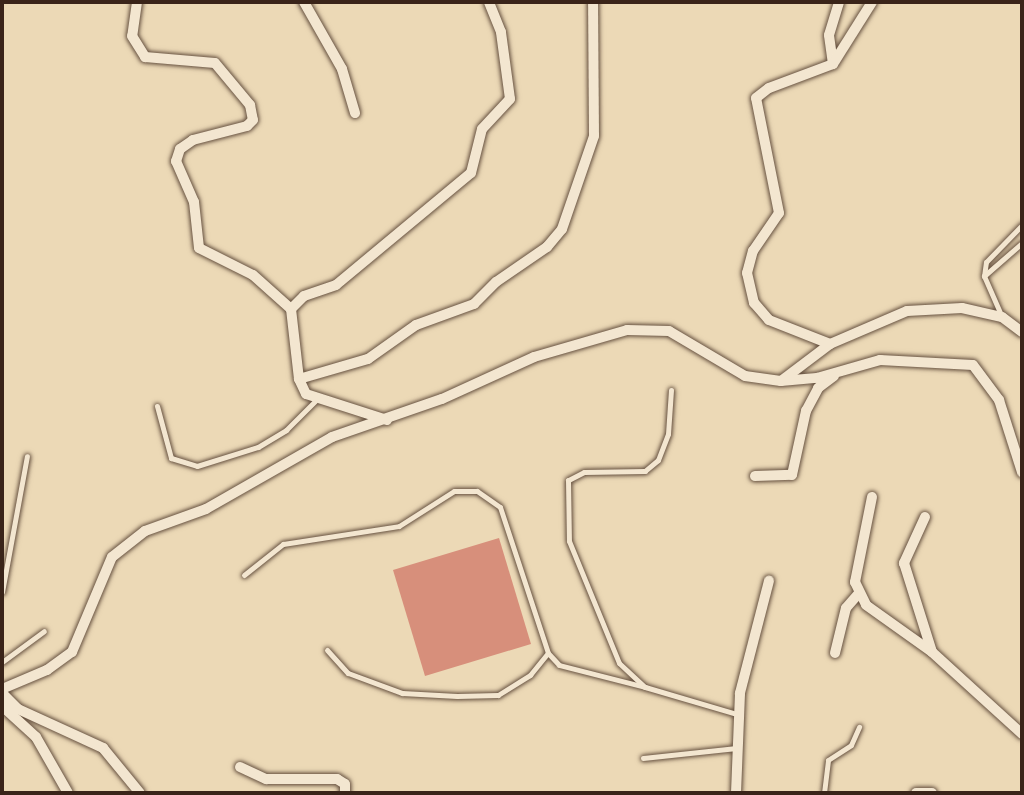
<!DOCTYPE html>
<style>
body{margin:0}
#map{position:relative;width:1024px;height:795px;overflow:hidden;background:#ecd9b6;font-family:"IM FELL English",serif}
div>[style]{position:absolute}
[style*='--x']{left:calc(var(--x)*1px);top:calc(var(--y)*1px);width:calc(var(--w)*1px);rotate:calc(var(--a)*1deg)}
.building>*{inset:0;background:#d78f7b}
.roads{filter:drop-shadow(0 0 2px #665140) drop-shadow(0 0 2px #665140)}
.lane>*{height:5px;margin:-2.5px;padding:0 2.5px;transform-origin:2.5px;border-radius:2.5px;background:#f3e6d0}
.street>*{height:10px;margin:-5px;padding:0 5px;transform-origin:5px;border-radius:5px;background:#f3e6d0}
span{translate:-50% -50%;white-space:nowrap;text-align:center;line-height:1.15;-webkit-text-stroke:6px #f3e6d0;paint-order:stroke}
.frame{position:absolute;inset:0;border:4px solid #3a2419;pointer-events:none}
</style>
<div id="map">
<div class="building">
<i style="clip-path:polygon(499px 538px,531px 644px,425px 676px,393px 570px)"></i>
</div>
<div class="roads">
<div class="lane">
<i style="--x:984;--y:276;--w:14;--a:-82"></i>
<i style="--x:986;--y:262;--w:52;--a:-45.8"></i>
<i style="--x:1002;--y:317;--w:45;--a:-113.7"></i>
<i style="--x:984;--y:276;--w:50;--a:-41"></i>
<i style="--x:671;--y:390;--w:44;--a:93.9"></i>
<i style="--x:668;--y:434;--w:28;--a:111"></i>
<i style="--x:658;--y:460;--w:17;--a:140"></i>
<i style="--x:645;--y:471;--w:61;--a:179.1"></i>
<i style="--x:584;--y:472;--w:18;--a:153"></i>
<i style="--x:568;--y:480;--w:61;--a:89.1"></i>
<i style="--x:569;--y:541;--w:132;--a:67.7"></i>
<i style="--x:619;--y:663;--w:35;--a:43"></i>
<i style="--x:645;--y:687;--w:96;--a:16.4"></i>
<i style="--x:157;--y:406;--w:54;--a:74.9"></i>
<i style="--x:171;--y:458;--w:27;--a:17"></i>
<i style="--x:197;--y:466;--w:64;--a:-17.3"></i>
<i style="--x:258;--y:447;--w:33;--a:-31"></i>
<i style="--x:286;--y:430;--w:45;--a:-45"></i>
<i style="--x:244;--y:575;--w:50;--a:-38.5"></i>
<i style="--x:283;--y:544;--w:117;--a:-8.8"></i>
<i style="--x:399;--y:526;--w:65;--a:-32.5"></i>
<i style="--x:454;--y:491;--w:23;--a:0"></i>
<i style="--x:477;--y:491;--w:28;--a:35"></i>
<i style="--x:500;--y:507;--w:154;--a:71.8"></i>
<i style="--x:548;--y:653;--w:16;--a:47"></i>
<i style="--x:559;--y:665;--w:89;--a:14.3"></i>
<i style="--x:2;--y:592;--w:138;--a:-79.6"></i>
<i style="--x:327;--y:650;--w:31;--a:48"></i>
<i style="--x:348;--y:673;--w:58;--a:20.3"></i>
<i style="--x:402;--y:693;--w:55;--a:3.1"></i>
<i style="--x:457;--y:696;--w:41;--a:-1.4"></i>
<i style="--x:498;--y:695;--w:38;--a:-32"></i>
<i style="--x:530;--y:675;--w:28;--a:-51"></i>
<i style="--x:2;--y:662;--w:52;--a:-36.4"></i>
<i style="--x:643;--y:758;--w:94;--a:-6.1"></i>
<i style="--x:824;--y:793;--w:33;--a:-83"></i>
<i style="--x:828;--y:760;--w:27;--a:-33"></i>
<i style="--x:851;--y:745;--w:20;--a:-66"></i>
</div>
<div class="street">
<i style="--x:137;--y:2;--w:34;--a:98"></i>
<i style="--x:132;--y:36;--w:25;--a:58"></i>
<i style="--x:145;--y:57;--w:70;--a:4.9"></i>
<i style="--x:215;--y:63;--w:55;--a:50.2"></i>
<i style="--x:250;--y:105;--w:15;--a:79"></i>
<i style="--x:253;--y:120;--w:8;--a:135"></i>
<i style="--x:247;--y:126;--w:56;--a:165.5"></i>
<i style="--x:193;--y:140;--w:16;--a:145"></i>
<i style="--x:180;--y:149;--w:13;--a:108"></i>
<i style="--x:176;--y:161;--w:45;--a:66.3"></i>
<i style="--x:194;--y:202;--w:46;--a:83.8"></i>
<i style="--x:199;--y:248;--w:60;--a:26.6"></i>
<i style="--x:253;--y:275;--w:51;--a:41.8"></i>
<i style="--x:291;--y:309;--w:70;--a:83.5"></i>
<i style="--x:304;--y:2;--w:77;--a:60.4"></i>
<i style="--x:342;--y:69;--w:46;--a:73.5"></i>
<i style="--x:833;--y:64;--w:29;--a:-98"></i>
<i style="--x:829;--y:35;--w:34;--a:-73"></i>
<i style="--x:291;--y:309;--w:18;--a:-45"></i>
<i style="--x:304;--y:296;--w:34;--a:-19"></i>
<i style="--x:336;--y:285;--w:175;--a:-39.7"></i>
<i style="--x:471;--y:173;--w:45;--a:-76"></i>
<i style="--x:482;--y:129;--w:41;--a:-47"></i>
<i style="--x:510;--y:99;--w:68;--a:-97.7"></i>
<i style="--x:501;--y:32;--w:32;--a:-112"></i>
<i style="--x:830;--y:344;--w:66;--a:-158.5"></i>
<i style="--x:769;--y:320;--w:23;--a:-131"></i>
<i style="--x:754;--y:303;--w:31;--a:-103"></i>
<i style="--x:747;--y:273;--w:23;--a:-75"></i>
<i style="--x:753;--y:251;--w:46;--a:-55.6"></i>
<i style="--x:779;--y:213;--w:117;--a:-101.3"></i>
<i style="--x:756;--y:98;--w:16;--a:-38"></i>
<i style="--x:769;--y:88;--w:68;--a:-20.6"></i>
<i style="--x:833;--y:64;--w:73;--a:-57.8"></i>
<i style="--x:781;--y:381;--w:61;--a:-37.1"></i>
<i style="--x:830;--y:344;--w:84;--a:-23.2"></i>
<i style="--x:907;--y:311;--w:55;--a:-3.1"></i>
<i style="--x:962;--y:308;--w:41;--a:12.7"></i>
<i style="--x:1002;--y:317;--w:25;--a:37"></i>
<i style="--x:387;--y:420;--w:85;--a:-162.2"></i>
<i style="--x:306;--y:394;--w:17;--a:-115"></i>
<i style="--x:299;--y:379;--w:72;--a:-16.2"></i>
<i style="--x:368;--y:359;--w:59;--a:-35.3"></i>
<i style="--x:416;--y:325;--w:62;--a:-19.9"></i>
<i style="--x:474;--y:304;--w:31;--a:-45"></i>
<i style="--x:496;--y:282;--w:62;--a:-34.5"></i>
<i style="--x:547;--y:247;--w:23;--a:-50"></i>
<i style="--x:562;--y:229;--w:98;--a:-71"></i>
<i style="--x:594;--y:136;--w:134;--a:-90.4"></i>
<i style="--x:755;--y:476;--w:37;--a:-2"></i>
<i style="--x:792;--y:475;--w:66;--a:-77.7"></i>
<i style="--x:806;--y:411;--w:26;--a:-62"></i>
<i style="--x:818;--y:388;--w:20;--a:-37"></i>
<i style="--x:872;--y:497;--w:87;--a:101.3"></i>
<i style="--x:855;--y:582;--w:25;--a:64"></i>
<i style="--x:866;--y:605;--w:81;--a:35.5"></i>
<i style="--x:932;--y:652;--w:122;--a:42.3"></i>
<i style="--x:925;--y:517;--w:51;--a:114.5"></i>
<i style="--x:904;--y:563;--w:93;--a:72.5"></i>
<i style="--x:835;--y:653;--w:46;--a:-76.3"></i>
<i style="--x:846;--y:608;--w:20;--a:-49"></i>
<i style="--x:2;--y:689;--w:49;--a:-22.9"></i>
<i style="--x:47;--y:670;--w:31;--a:-36"></i>
<i style="--x:72;--y:652;--w:103;--a:-67.2"></i>
<i style="--x:112;--y:557;--w:42;--a:-38.2"></i>
<i style="--x:145;--y:531;--w:65;--a:-19.8"></i>
<i style="--x:206;--y:509;--w:145;--a:-29.7"></i>
<i style="--x:332;--y:437;--w:116;--a:-19.1"></i>
<i style="--x:442;--y:399;--w:101;--a:-24.5"></i>
<i style="--x:534;--y:357;--w:97;--a:-16.2"></i>
<i style="--x:627;--y:330;--w:42;--a:1.4"></i>
<i style="--x:669;--y:331;--w:88;--a:30.6"></i>
<i style="--x:745;--y:376;--w:36;--a:8"></i>
<i style="--x:781;--y:381;--w:36;--a:-5"></i>
<i style="--x:817;--y:378;--w:66;--a:-15.9"></i>
<i style="--x:880;--y:360;--w:93;--a:3.1"></i>
<i style="--x:973;--y:365;--w:44;--a:53.4"></i>
<i style="--x:999;--y:400;--w:76;--a:72.3"></i>
<i style="--x:2;--y:693;--w:23;--a:45"></i>
<i style="--x:18;--y:709;--w:94;--a:24.6"></i>
<i style="--x:103;--y:748;--w:58;--a:50.6"></i>
<i style="--x:2;--y:706;--w:46;--a:42.4"></i>
<i style="--x:36;--y:737;--w:64;--a:60.3"></i>
<i style="--x:240;--y:767;--w:29;--a:25"></i>
<i style="--x:266;--y:779;--w:71;--a:0"></i>
<i style="--x:337;--y:779;--w:9;--a:32"></i>
<i style="--x:345;--y:784;--w:9;--a:90"></i>
<i style="--x:736;--y:793;--w:100;--a:-87.7"></i>
<i style="--x:740;--y:693;--w:116;--a:-75.5"></i>
<i style="--x:916;--y:793;--w:16;--a:0"></i>
</div>
</div>
<div class="frame"></div>
</div>
